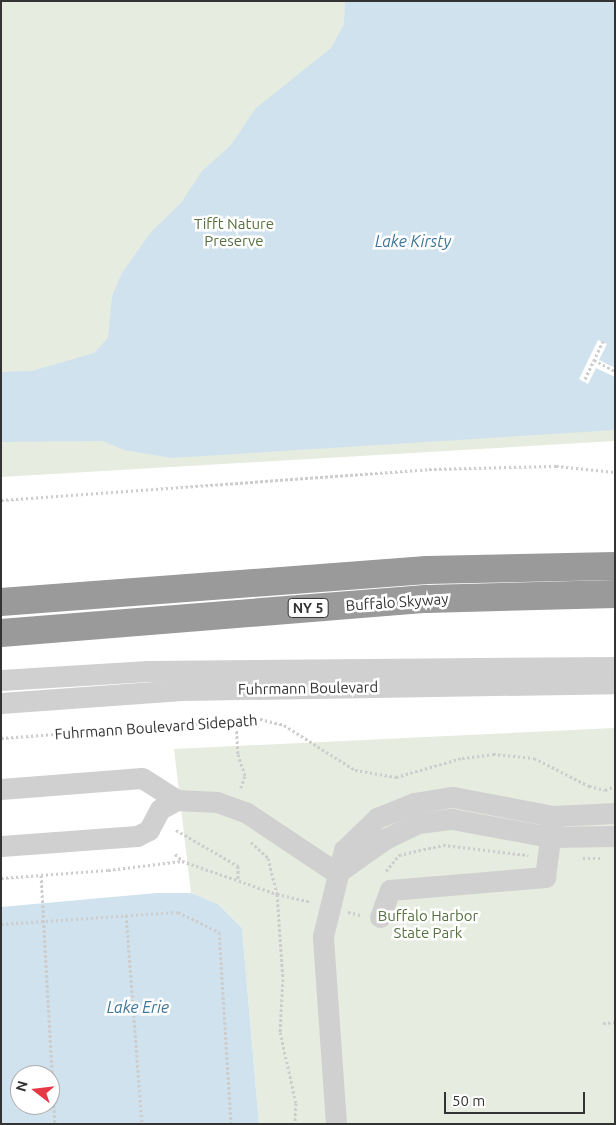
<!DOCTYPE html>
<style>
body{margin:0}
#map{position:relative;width:616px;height:1125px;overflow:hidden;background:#fff;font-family:Ubuntu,sans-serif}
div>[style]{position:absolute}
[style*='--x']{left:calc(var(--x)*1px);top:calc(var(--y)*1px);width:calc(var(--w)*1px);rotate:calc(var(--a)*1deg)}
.green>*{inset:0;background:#e6ecdf}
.water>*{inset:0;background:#cfe2ee}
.pier>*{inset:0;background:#fff}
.path>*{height:3px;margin-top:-1.5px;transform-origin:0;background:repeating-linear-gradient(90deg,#cdcdcd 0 2.5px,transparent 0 5px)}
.minor>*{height:21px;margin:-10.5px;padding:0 10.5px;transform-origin:10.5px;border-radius:10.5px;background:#d0d0d0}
.highway>*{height:28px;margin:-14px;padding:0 14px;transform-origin:14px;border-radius:14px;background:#9a9a9a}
span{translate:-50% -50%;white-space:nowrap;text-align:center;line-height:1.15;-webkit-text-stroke:5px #fff;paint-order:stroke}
.shield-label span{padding:1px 4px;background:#fff;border:1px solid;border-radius:4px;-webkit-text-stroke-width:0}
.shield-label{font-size:14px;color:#333;font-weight:700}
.park-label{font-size:15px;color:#56703f}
.street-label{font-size:15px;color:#333}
.water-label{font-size:16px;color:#3f7597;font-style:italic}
.frame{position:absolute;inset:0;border:2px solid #333;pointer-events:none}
.north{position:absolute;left:10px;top:1065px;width:50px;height:50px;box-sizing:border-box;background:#fff;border:1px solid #adadad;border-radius:50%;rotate:286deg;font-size:14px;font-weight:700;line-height:20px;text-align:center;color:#333}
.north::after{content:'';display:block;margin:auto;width:18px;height:22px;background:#e63946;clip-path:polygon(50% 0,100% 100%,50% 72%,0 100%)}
.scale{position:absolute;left:444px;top:1092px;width:141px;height:22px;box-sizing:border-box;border:2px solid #333;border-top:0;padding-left:6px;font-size:15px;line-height:18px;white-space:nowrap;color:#333;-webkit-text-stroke:4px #fff;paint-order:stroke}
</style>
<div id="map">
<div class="green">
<i style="clip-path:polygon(1px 1px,615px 1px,615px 441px,1px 477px)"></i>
<i style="clip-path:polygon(615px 728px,615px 1124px,259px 1124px,242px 928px,218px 904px,191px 893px,174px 749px)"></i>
</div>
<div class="water">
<i style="clip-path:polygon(345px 1px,615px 1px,615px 430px,172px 458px,124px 450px,103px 441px,1px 442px,1px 372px,32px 371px,94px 353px,108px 338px,112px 296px,122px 273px,151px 232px,181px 203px,202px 171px,231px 145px,256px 108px,331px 48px,344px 24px)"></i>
<i style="clip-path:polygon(evenodd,157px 893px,191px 893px,218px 904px,242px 928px,259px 1124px,1px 1124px,1px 907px,157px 893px,20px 1075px,50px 1075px,50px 1105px,20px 1105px,20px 1075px)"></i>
</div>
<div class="pier">
<i style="clip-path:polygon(598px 340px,607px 344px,599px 360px,615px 368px,615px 377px,596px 368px,588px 384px,579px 379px)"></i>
</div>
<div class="path">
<i style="--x:594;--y:360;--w:24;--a:28"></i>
<i style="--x:585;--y:379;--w:42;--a:-64.7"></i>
<i style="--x:1;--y:500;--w:429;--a:-4.1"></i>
<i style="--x:429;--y:469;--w:127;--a:-1.4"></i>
<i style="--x:556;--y:466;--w:59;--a:5.8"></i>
<i style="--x:236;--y:721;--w:33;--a:87"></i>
<i style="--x:238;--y:754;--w:23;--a:72"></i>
<i style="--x:245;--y:776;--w:15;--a:110"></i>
<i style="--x:1;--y:738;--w:260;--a:-4.2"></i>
<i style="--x:260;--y:719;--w:25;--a:14"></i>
<i style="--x:284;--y:725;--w:84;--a:32.4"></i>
<i style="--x:355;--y:770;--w:42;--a:9.7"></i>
<i style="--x:396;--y:777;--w:69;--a:-16.1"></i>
<i style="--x:462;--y:758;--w:31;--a:-7"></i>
<i style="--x:493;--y:754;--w:41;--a:5.6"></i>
<i style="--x:534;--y:758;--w:62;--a:27"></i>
<i style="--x:589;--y:786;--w:16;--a:14"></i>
<i style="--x:605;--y:790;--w:11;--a:-22"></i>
<i style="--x:176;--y:830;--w:72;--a:30.1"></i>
<i style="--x:238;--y:866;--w:13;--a:90"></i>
<i style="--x:251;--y:842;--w:23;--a:43"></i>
<i style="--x:268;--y:858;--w:37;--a:76"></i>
<i style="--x:277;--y:894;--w:35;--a:13"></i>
<i style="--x:175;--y:854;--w:9;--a:41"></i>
<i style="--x:583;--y:858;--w:17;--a:0"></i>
<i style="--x:386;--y:871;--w:21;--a:-51"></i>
<i style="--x:399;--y:855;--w:45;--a:-12.8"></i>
<i style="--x:443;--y:845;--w:86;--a:6.7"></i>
<i style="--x:41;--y:875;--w:249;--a:86.8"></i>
<i style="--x:1;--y:878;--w:107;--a:-4.3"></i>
<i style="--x:108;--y:870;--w:75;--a:-6.9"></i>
<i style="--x:182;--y:861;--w:101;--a:19.2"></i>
<i style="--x:277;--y:894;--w:85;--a:86"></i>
<i style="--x:283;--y:979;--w:53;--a:93.2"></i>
<i style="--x:280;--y:1032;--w:73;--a:77.3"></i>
<i style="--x:296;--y:1103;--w:21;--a:93"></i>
<i style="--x:348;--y:912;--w:13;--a:13"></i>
<i style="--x:126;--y:915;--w:210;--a:85.6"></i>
<i style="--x:1;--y:924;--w:177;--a:-3.9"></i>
<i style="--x:178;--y:912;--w:46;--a:26"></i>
<i style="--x:219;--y:932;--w:192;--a:86.4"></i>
<i style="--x:603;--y:1023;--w:12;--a:-5"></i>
</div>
<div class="minor">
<i style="--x:1;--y:680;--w:147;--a:-3.5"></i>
<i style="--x:148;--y:671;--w:467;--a:-0.5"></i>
<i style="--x:1;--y:703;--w:181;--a:-4.1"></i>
<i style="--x:182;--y:690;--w:433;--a:-0.9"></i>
<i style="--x:1;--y:789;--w:141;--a:-4.5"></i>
<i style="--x:142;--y:778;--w:41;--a:32.2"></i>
<i style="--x:177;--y:800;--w:19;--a:152"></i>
<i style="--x:160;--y:809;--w:24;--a:118"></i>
<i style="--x:149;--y:830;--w:13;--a:153"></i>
<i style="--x:137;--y:836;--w:136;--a:175.8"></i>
<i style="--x:177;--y:800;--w:40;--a:2.9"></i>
<i style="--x:217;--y:802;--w:32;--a:20"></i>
<i style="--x:247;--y:813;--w:108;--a:33.7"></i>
<i style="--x:337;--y:873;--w:59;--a:-35.3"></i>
<i style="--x:385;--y:839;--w:37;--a:-26"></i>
<i style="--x:418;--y:823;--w:34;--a:-7"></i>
<i style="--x:452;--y:819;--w:100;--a:10.4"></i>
<i style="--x:550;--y:837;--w:65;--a:-0.9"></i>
<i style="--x:380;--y:917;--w:29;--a:-70"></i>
<i style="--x:390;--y:890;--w:156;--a:-4.8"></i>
<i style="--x:545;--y:877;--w:53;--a:-82.5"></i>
<i style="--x:336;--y:1124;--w:188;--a:-94"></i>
<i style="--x:323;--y:936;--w:89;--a:-76.3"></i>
<i style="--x:344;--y:850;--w:46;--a:-44.1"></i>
<i style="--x:377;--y:818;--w:40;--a:-22"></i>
<i style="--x:414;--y:803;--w:39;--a:-9"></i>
<i style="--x:453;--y:797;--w:102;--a:10.8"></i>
<i style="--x:553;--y:816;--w:62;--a:-2.8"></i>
</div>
<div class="highway">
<i style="--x:1;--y:602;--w:427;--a:-4.3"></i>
<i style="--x:427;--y:570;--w:188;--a:-1.2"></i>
<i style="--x:1;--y:633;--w:426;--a:-4.6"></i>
<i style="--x:426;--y:599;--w:189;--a:-1.5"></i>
</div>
<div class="shield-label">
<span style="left:308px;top:608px">NY 5</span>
</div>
<div class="park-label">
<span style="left:234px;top:232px">Tifft Nature<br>Preserve</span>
<span style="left:428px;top:924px">Buffalo Harbor<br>State Park</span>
</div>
<div class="street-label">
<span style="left:397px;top:602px;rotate:-4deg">Buffalo Skyway</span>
<span style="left:308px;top:688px;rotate:-1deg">Fuhrmann Boulevard</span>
<span style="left:156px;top:727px;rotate:-4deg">Fuhrmann Boulevard Sidepath</span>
</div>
<div class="water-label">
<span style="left:413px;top:241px">Lake Kirsty</span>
<span style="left:138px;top:1007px">Lake Erie</span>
</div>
<div class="frame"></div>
<div class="north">N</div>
<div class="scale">50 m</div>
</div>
